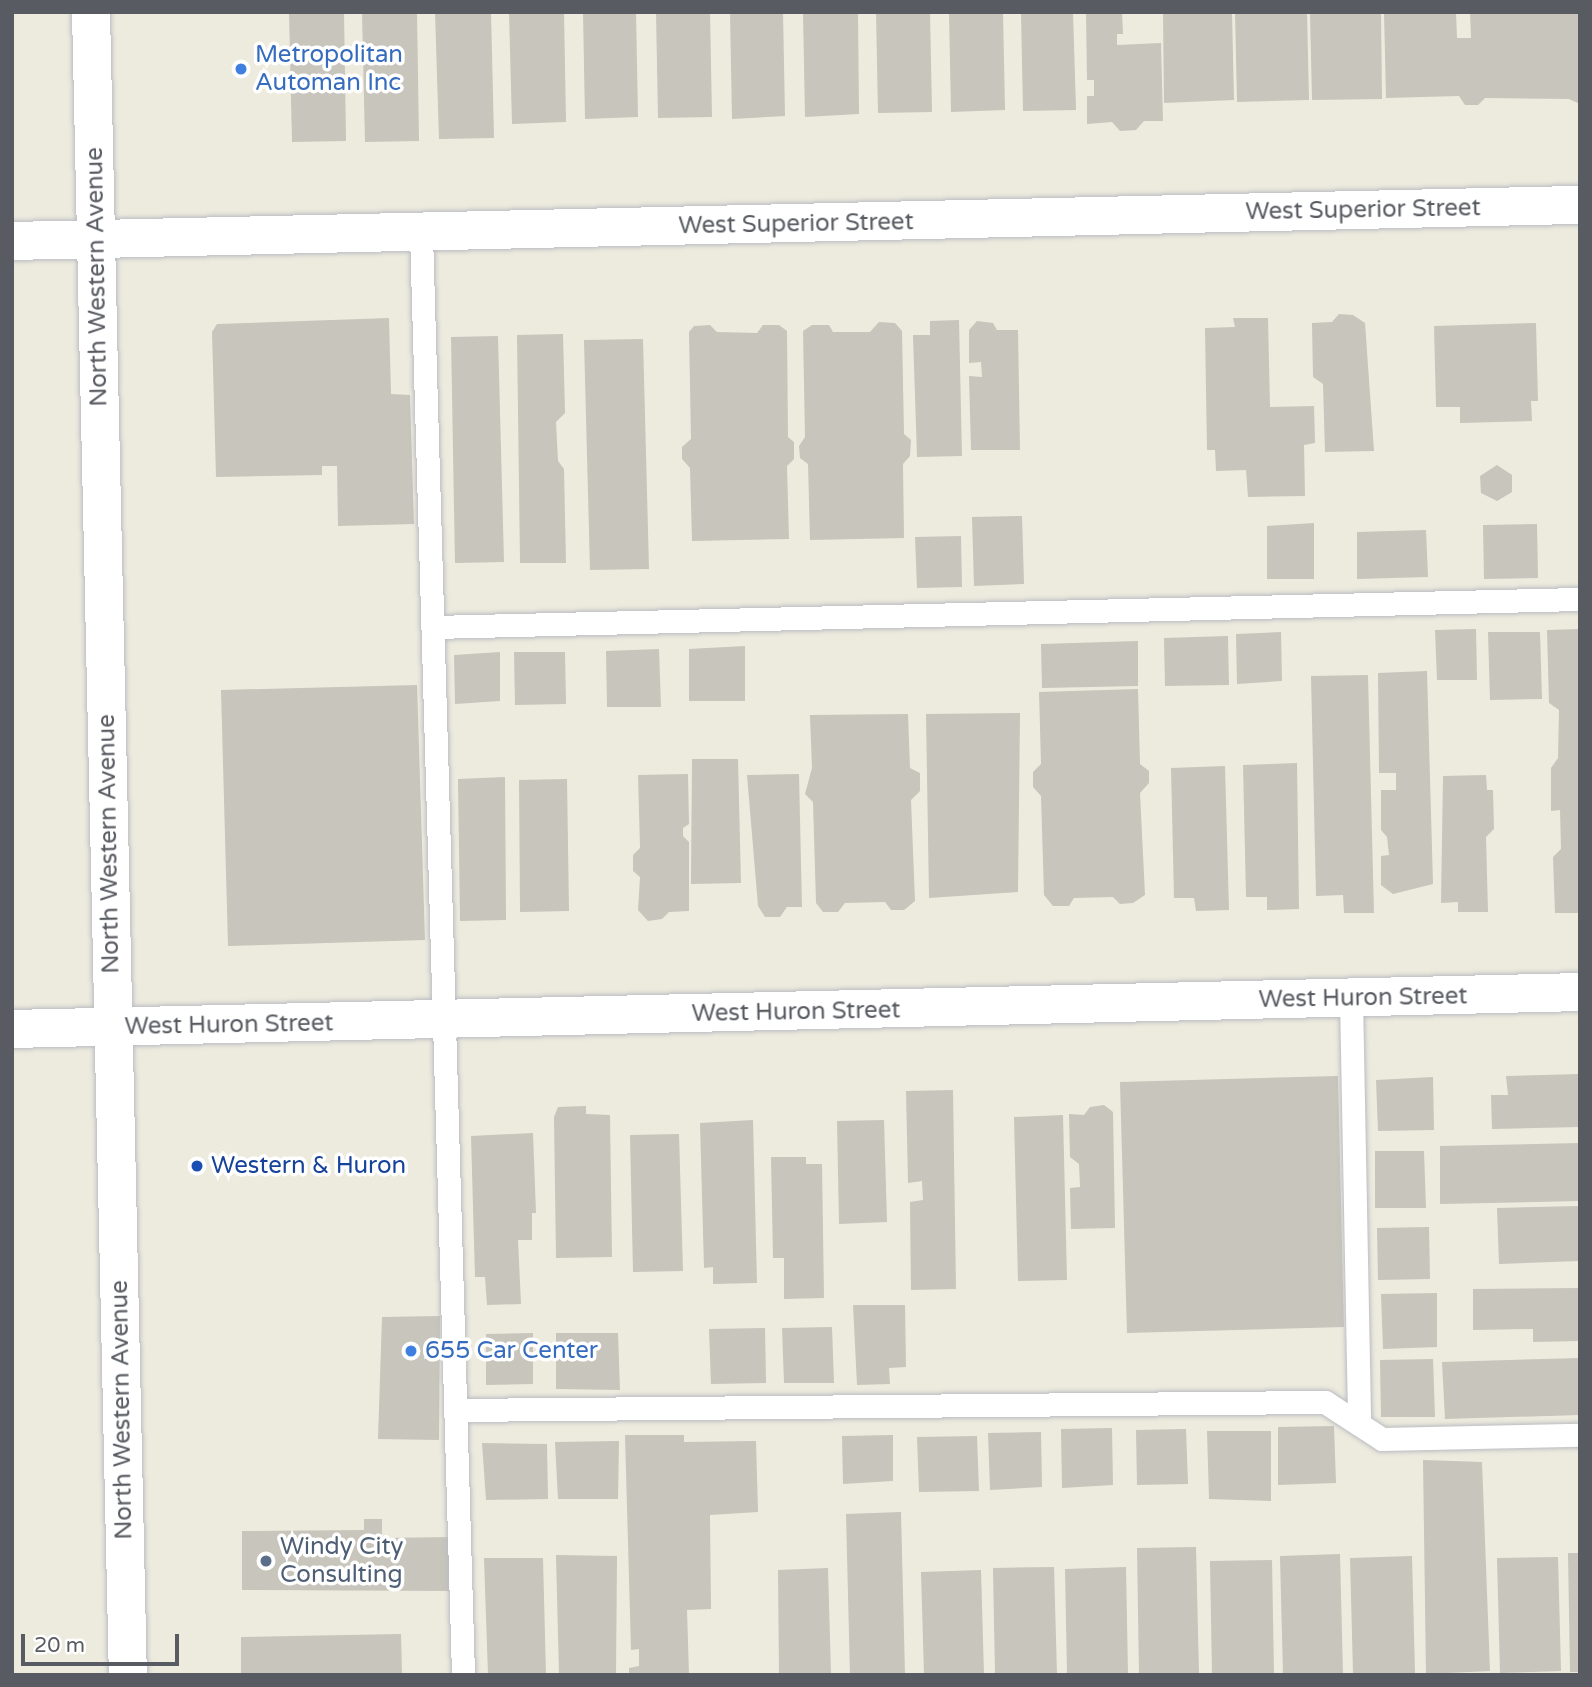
<!DOCTYPE html>
<style>
body{margin:0}
#map{position:relative;width:1592px;height:1687px;overflow:hidden;background:#edebde;font-family:"Varela Round",sans-serif}
div>[style]{position:absolute}
[style*='--x']{left:calc(var(--x)*1px);top:calc(var(--y)*1px);width:calc(var(--w)*1px);rotate:calc(var(--a)*1deg)}
.building>*{inset:0;background:#c7c5bc}
.roads{filter:drop-shadow(0 0 2px #babcc2) drop-shadow(0 0 2px #babcc2)}
.service>*{height:23px;margin:-11.5px;padding:0 11.5px;transform-origin:11.5px;border-radius:11.5px;background:#fff}
.minor>*{height:38px;margin:-19px;padding:0 19px;transform-origin:19px;border-radius:19px;background:#fff}
.secondary>*{height:38px;margin:-19px;padding:0 19px;transform-origin:19px;border-radius:19px;background:#fff}
.dots>*{width:19px;height:19px;translate:-50% -50%;box-sizing:border-box;border:4px solid #fff;border-radius:50%}
span{translate:-50% -50%;white-space:nowrap;text-align:center;line-height:1.15;-webkit-text-stroke:7px #fff;paint-order:stroke}
.shop-label{font-size:24px;color:#366cbe}
.left{translate:0 -50%;text-align:left}
.street-label{font-size:24px;color:#585b61}
.transit-label{font-size:24px;color:#164399}
.service-label{font-size:24px;color:#4e5e75}
.frame{position:absolute;inset:0;border:14px solid #585b61;pointer-events:none}
.scale{position:absolute;left:21px;top:1634px;width:158px;height:32px;box-sizing:border-box;border:4px solid #585b61;border-top:0;padding-left:9px;font-size:21px;line-height:24px;white-space:nowrap;color:#585b61;-webkit-text-stroke:5px #fff;paint-order:stroke}
</style>
<div id="map">
<div class="building">
<i style="clip-path:polygon(289px 12px,344px 12px,346px 141px,292px 142px)"></i>
<i style="clip-path:polygon(362px 12px,417px 12px,419px 141px,365px 142px)"></i>
<i style="clip-path:polygon(435px 12px,491px 12px,494px 138px,439px 139px)"></i>
<i style="clip-path:polygon(509px 12px,564px 12px,566px 122px,512px 124px)"></i>
<i style="clip-path:polygon(583px 12px,636px 12px,638px 117px,585px 119px)"></i>
<i style="clip-path:polygon(656px 12px,710px 12px,712px 117px,658px 118px)"></i>
<i style="clip-path:polygon(730px 12px,783px 12px,785px 116px,732px 119px)"></i>
<i style="clip-path:polygon(803px 12px,858px 12px,859px 114px,805px 117px)"></i>
<i style="clip-path:polygon(876px 12px,930px 12px,932px 112px,878px 113px)"></i>
<i style="clip-path:polygon(949px 12px,1003px 12px,1005px 110px,951px 112px)"></i>
<i style="clip-path:polygon(1021px 12px,1073px 12px,1076px 110px,1023px 111px)"></i>
<i style="clip-path:polygon(1122px 12px,1123px 34px,1117px 34px,1117px 45px,1161px 43px,1163px 121px,1144px 121px,1136px 130px,1120px 131px,1112px 122px,1087px 124px,1087px 96px,1094px 96px,1094px 80px,1087px 80px,1086px 13px)"></i>
<i style="clip-path:polygon(1163px 12px,1232px 12px,1234px 100px,1164px 103px)"></i>
<i style="clip-path:polygon(1235px 12px,1307px 12px,1309px 100px,1237px 102px)"></i>
<i style="clip-path:polygon(1310px 12px,1381px 12px,1382px 99px,1312px 100px)"></i>
<i style="clip-path:polygon(1384px 12px,1456px 12px,1457px 38px,1471px 38px,1470px 12px,1580px 12px,1580px 104px,1569px 99px,1485px 98px,1478px 105px,1465px 105px,1459px 96px,1386px 98px)"></i>
<i style="clip-path:polygon(1339px 314px,1353px 315px,1365px 323px,1374px 451px,1325px 452px,1323px 384px,1313px 377px,1312px 323px,1332px 322px)"></i>
<i style="clip-path:polygon(389px 318px,391px 394px,410px 395px,414px 524px,338px 526px,337px 466px,322px 466px,322px 475px,216px 477px,212px 332px,217px 324px)"></i>
<i style="clip-path:polygon(1233px 318px,1268px 318px,1270px 407px,1314px 406px,1315px 443px,1304px 445px,1305px 496px,1248px 497px,1246px 470px,1216px 471px,1215px 450px,1207px 450px,1205px 328px,1235px 327px)"></i>
<i style="clip-path:polygon(959px 320px,962px 456px,917px 457px,913px 335px,930px 335px,930px 321px)"></i>
<i style="clip-path:polygon(977px 321px,993px 323px,997px 330px,1018px 330px,1020px 450px,971px 450px,969px 376px,982px 377px,981px 362px,969px 363px,969px 330px)"></i>
<i style="clip-path:polygon(879px 322px,895px 323px,902px 331px,904px 434px,911px 440px,910px 456px,903px 464px,904px 538px,810px 540px,808px 464px,800px 458px,799px 446px,805px 437px,803px 331px,812px 325px,829px 325px,833px 332px,870px 332px)"></i>
<i style="clip-path:polygon(1536px 323px,1538px 401px,1531px 401px,1532px 421px,1460px 423px,1460px 407px,1436px 407px,1434px 326px)"></i>
<i style="clip-path:polygon(710px 325px,717px 332px,757px 333px,763px 325px,779px 325px,787px 331px,788px 437px,794px 442px,794px 459px,787px 466px,789px 539px,692px 541px,690px 468px,682px 459px,682px 447px,691px 439px,689px 332px,694px 326px)"></i>
<i style="clip-path:polygon(563px 334px,565px 413px,556px 422px,558px 461px,564px 469px,566px 563px,520px 563px,517px 335px)"></i>
<i style="clip-path:polygon(498px 336px,504px 562px,455px 563px,451px 337px)"></i>
<i style="clip-path:polygon(643px 339px,649px 569px,590px 570px,584px 340px)"></i>
<i style="clip-path:polygon(1497px 465px,1512px 475px,1512px 492px,1497px 501px,1481px 493px,1480px 476px)"></i>
<i style="clip-path:polygon(1022px 516px,1024px 584px,974px 586px,972px 517px)"></i>
<i style="clip-path:polygon(1314px 523px,1314px 579px,1267px 579px,1267px 526px)"></i>
<i style="clip-path:polygon(1537px 524px,1538px 578px,1484px 579px,1483px 525px)"></i>
<i style="clip-path:polygon(1426px 530px,1428px 577px,1357px 579px,1357px 532px)"></i>
<i style="clip-path:polygon(961px 536px,962px 587px,917px 588px,915px 537px)"></i>
<i style="clip-path:polygon(1476px 629px,1477px 680px,1437px 680px,1435px 630px)"></i>
<i style="clip-path:polygon(1580px 629px,1580px 913px,1555px 913px,1553px 857px,1561px 849px,1560px 810px,1551px 811px,1551px 768px,1558px 758px,1559px 710px,1549px 703px,1547px 630px)"></i>
<i style="clip-path:polygon(1281px 632px,1282px 681px,1237px 684px,1236px 634px)"></i>
<i style="clip-path:polygon(1488px 632px,1540px 632px,1542px 699px,1490px 700px)"></i>
<i style="clip-path:polygon(1228px 636px,1229px 685px,1165px 686px,1164px 638px)"></i>
<i style="clip-path:polygon(1138px 641px,1138px 686px,1042px 688px,1041px 644px)"></i>
<i style="clip-path:polygon(745px 646px,745px 701px,689px 701px,689px 649px)"></i>
<i style="clip-path:polygon(659px 649px,661px 707px,607px 707px,606px 651px)"></i>
<i style="clip-path:polygon(500px 652px,500px 701px,455px 704px,454px 655px)"></i>
<i style="clip-path:polygon(514px 652px,565px 652px,566px 704px,515px 705px)"></i>
<i style="clip-path:polygon(1427px 671px,1433px 884px,1393px 894px,1381px 885px,1381px 856px,1389px 855px,1387px 837px,1381px 830px,1381px 790px,1396px 790px,1396px 773px,1379px 773px,1378px 673px)"></i>
<i style="clip-path:polygon(1368px 675px,1374px 913px,1344px 913px,1343px 895px,1316px 896px,1311px 676px)"></i>
<i style="clip-path:polygon(417px 685px,425px 940px,228px 946px,221px 690px)"></i>
<i style="clip-path:polygon(1138px 689px,1140px 764px,1149px 771px,1149px 783px,1140px 793px,1145px 895px,1133px 903px,1120px 904px,1113px 897px,1074px 898px,1069px 906px,1053px 906px,1044px 895px,1041px 796px,1033px 787px,1033px 772px,1041px 764px,1039px 692px)"></i>
<i style="clip-path:polygon(1020px 713px,1018px 892px,929px 898px,926px 714px)"></i>
<i style="clip-path:polygon(908px 714px,910px 768px,920px 773px,920px 791px,911px 800px,915px 901px,904px 910px,891px 910px,885px 902px,845px 903px,838px 912px,823px 912px,816px 903px,813px 802px,805px 794px,812px 768px,810px 715px)"></i>
<i style="clip-path:polygon(692px 759px,738px 759px,741px 883px,691px 884px)"></i>
<i style="clip-path:polygon(1297px 763px,1299px 909px,1267px 910px,1267px 897px,1246px 897px,1243px 765px)"></i>
<i style="clip-path:polygon(1225px 766px,1229px 910px,1196px 911px,1194px 898px,1174px 898px,1171px 768px)"></i>
<i style="clip-path:polygon(688px 774px,689px 824px,683px 828px,683px 836px,689px 842px,689px 911px,669px 912px,662px 919px,648px 921px,638px 910px,640px 877px,633px 871px,633px 855px,640px 848px,638px 775px)"></i>
<i style="clip-path:polygon(799px 774px,802px 907px,787px 907px,780px 917px,765px 917px,758px 906px,747px 775px)"></i>
<i style="clip-path:polygon(1486px 775px,1487px 790px,1493px 790px,1494px 829px,1486px 837px,1488px 912px,1458px 912px,1458px 902px,1441px 903px,1443px 776px)"></i>
<i style="clip-path:polygon(505px 777px,506px 920px,460px 921px,458px 779px)"></i>
<i style="clip-path:polygon(567px 779px,569px 911px,520px 912px,519px 780px)"></i>
<i style="clip-path:polygon(1580px 1074px,1580px 1127px,1492px 1129px,1491px 1095px,1508px 1095px,1506px 1076px)"></i>
<i style="clip-path:polygon(1338px 1076px,1344px 1327px,1127px 1333px,1120px 1082px)"></i>
<i style="clip-path:polygon(1433px 1077px,1434px 1130px,1378px 1131px,1376px 1080px)"></i>
<i style="clip-path:polygon(953px 1090px,956px 1289px,911px 1290px,910px 1202px,923px 1200px,922px 1181px,908px 1183px,906px 1091px)"></i>
<i style="clip-path:polygon(1104px 1105px,1113px 1112px,1115px 1228px,1071px 1229px,1070px 1188px,1080px 1187px,1079px 1164px,1070px 1157px,1069px 1114px,1084px 1115px,1090px 1107px)"></i>
<i style="clip-path:polygon(586px 1106px,586px 1114px,610px 1115px,612px 1257px,556px 1258px,554px 1117px,558px 1107px)"></i>
<i style="clip-path:polygon(1063px 1115px,1067px 1280px,1018px 1281px,1014px 1117px)"></i>
<i style="clip-path:polygon(753px 1120px,757px 1283px,713px 1284px,713px 1267px,704px 1268px,700px 1123px)"></i>
<i style="clip-path:polygon(884px 1120px,887px 1222px,839px 1224px,837px 1121px)"></i>
<i style="clip-path:polygon(533px 1133px,536px 1213px,532px 1213px,532px 1240px,518px 1240px,521px 1304px,487px 1305px,485px 1277px,475px 1277px,471px 1136px)"></i>
<i style="clip-path:polygon(679px 1134px,683px 1271px,633px 1272px,630px 1135px)"></i>
<i style="clip-path:polygon(1580px 1143px,1580px 1201px,1440px 1204px,1440px 1146px)"></i>
<i style="clip-path:polygon(1375px 1151px,1424px 1151px,1426px 1208px,1375px 1208px)"></i>
<i style="clip-path:polygon(771px 1157px,806px 1157px,806px 1164px,822px 1164px,824px 1298px,784px 1299px,784px 1258px,773px 1258px)"></i>
<i style="clip-path:polygon(1580px 1206px,1580px 1261px,1499px 1264px,1497px 1208px)"></i>
<i style="clip-path:polygon(1429px 1227px,1430px 1279px,1378px 1280px,1377px 1228px)"></i>
<i style="clip-path:polygon(1580px 1288px,1580px 1341px,1533px 1342px,1533px 1329px,1473px 1330px,1473px 1289px)"></i>
<i style="clip-path:polygon(1437px 1293px,1437px 1347px,1383px 1349px,1381px 1294px)"></i>
<i style="clip-path:polygon(853px 1305px,905px 1305px,906px 1367px,889px 1368px,890px 1384px,857px 1385px)"></i>
<i style="clip-path:polygon(440px 1316px,439px 1440px,378px 1439px,382px 1317px)"></i>
<i style="clip-path:polygon(832px 1327px,834px 1383px,784px 1383px,782px 1328px)"></i>
<i style="clip-path:polygon(765px 1328px,766px 1383px,711px 1384px,709px 1329px)"></i>
<i style="clip-path:polygon(533px 1333px,533px 1384px,486px 1385px,486px 1334px)"></i>
<i style="clip-path:polygon(556px 1333px,618px 1333px,620px 1390px,556px 1389px)"></i>
<i style="clip-path:polygon(1580px 1358px,1580px 1415px,1445px 1419px,1442px 1362px)"></i>
<i style="clip-path:polygon(1433px 1359px,1435px 1417px,1381px 1417px,1380px 1360px)"></i>
<i style="clip-path:polygon(1334px 1426px,1336px 1483px,1278px 1485px,1278px 1427px)"></i>
<i style="clip-path:polygon(1112px 1428px,1113px 1485px,1062px 1488px,1061px 1429px)"></i>
<i style="clip-path:polygon(1186px 1429px,1188px 1484px,1137px 1485px,1136px 1430px)"></i>
<i style="clip-path:polygon(1207px 1431px,1271px 1431px,1271px 1501px,1209px 1499px)"></i>
<i style="clip-path:polygon(1041px 1432px,1042px 1487px,990px 1490px,988px 1433px)"></i>
<i style="clip-path:polygon(625px 1435px,684px 1435px,684px 1442px,756px 1441px,758px 1512px,710px 1515px,711px 1609px,687px 1610px,689px 1675px,629px 1675px,629px 1668px,639px 1666px,639px 1649px,631px 1650px)"></i>
<i style="clip-path:polygon(893px 1435px,893px 1481px,843px 1484px,842px 1436px)"></i>
<i style="clip-path:polygon(977px 1436px,979px 1491px,919px 1492px,917px 1437px)"></i>
<i style="clip-path:polygon(619px 1441px,618px 1499px,558px 1499px,555px 1442px)"></i>
<i style="clip-path:polygon(482px 1443px,547px 1444px,548px 1499px,486px 1500px)"></i>
<i style="clip-path:polygon(1423px 1460px,1482px 1462px,1490px 1671px,1426px 1674px)"></i>
<i style="clip-path:polygon(901px 1512px,905px 1675px,850px 1675px,846px 1514px)"></i>
<i style="clip-path:polygon(364px 1519px,382px 1519px,382px 1538px,452px 1537px,452px 1591px,242px 1590px,242px 1531px,364px 1530px)"></i>
<i style="clip-path:polygon(1196px 1547px,1199px 1675px,1139px 1675px,1137px 1548px)"></i>
<i style="clip-path:polygon(1568px 1553px,1580px 1553px,1580px 1672px,1570px 1672px)"></i>
<i style="clip-path:polygon(1340px 1554px,1343px 1675px,1283px 1675px,1280px 1556px)"></i>
<i style="clip-path:polygon(556px 1555px,617px 1556px,616px 1675px,559px 1675px)"></i>
<i style="clip-path:polygon(1412px 1556px,1415px 1673px,1353px 1674px,1350px 1558px)"></i>
<i style="clip-path:polygon(1558px 1557px,1561px 1671px,1500px 1673px,1497px 1558px)"></i>
<i style="clip-path:polygon(484px 1558px,543px 1558px,546px 1675px,488px 1675px)"></i>
<i style="clip-path:polygon(1272px 1560px,1274px 1675px,1212px 1675px,1210px 1561px)"></i>
<i style="clip-path:polygon(1054px 1567px,1057px 1675px,995px 1675px,993px 1568px)"></i>
<i style="clip-path:polygon(1126px 1567px,1128px 1675px,1067px 1675px,1065px 1569px)"></i>
<i style="clip-path:polygon(828px 1568px,831px 1675px,779px 1675px,778px 1570px)"></i>
<i style="clip-path:polygon(981px 1570px,984px 1675px,924px 1675px,921px 1572px)"></i>
<i style="clip-path:polygon(401px 1634px,402px 1675px,241px 1675px,241px 1637px)"></i>
</div>
<div class="roads">
<div class="service">
<i style="--x:421;--y:234;--w:1442;--a:88.33"></i>
<i style="--x:433;--y:627;--w:1147;--a:-1.4"></i>
<i style="--x:1351;--y:998;--w:426;--a:88.9"></i>
<i style="--x:455;--y:1410;--w:870;--a:-0.53"></i>
<i style="--x:1325;--y:1402;--w:68;--a:33"></i>
<i style="--x:1382;--y:1439;--w:198;--a:-1.2"></i>
</div>
<div class="minor">
<i style="--x:12;--y:241;--w:1568;--a:-1.32"></i>
<i style="--x:12;--y:1029;--w:1568;--a:-1.35"></i>
</div>
<div class="secondary">
<i style="--x:91;--y:12;--w:1663;--a:88.73"></i>
</div>
</div>
<div class="dots">
<i style="left:241px;top:69px;background:#3f7fe0"></i>
<i style="left:197px;top:1166px;background:#1a4fb4"></i>
<i style="left:411px;top:1351px;background:#3f7fe0"></i>
<i style="left:266px;top:1561px;background:#5c6f8a"></i>
</div>
<div class="shop-label">
<span class="left" style="left:255px;top:69px">Metropolitan<br>Automan Inc</span>
<span class="left" style="left:425px;top:1351px">655 Car Center</span>
</div>
<div class="street-label">
<span style="left:1363px;top:210px;rotate:-1deg">West Superior Street</span>
<span style="left:796px;top:224px;rotate:-1deg">West Superior Street</span>
<span style="left:97px;top:277px;rotate:-91deg">North Western Avenue</span>
<span style="left:109px;top:844px;rotate:-91deg">North Western Avenue</span>
<span style="left:1363px;top:998px;rotate:-1deg">West Huron Street</span>
<span style="left:796px;top:1012px;rotate:-1deg">West Huron Street</span>
<span style="left:229px;top:1025px;rotate:-1deg">West Huron Street</span>
<span style="left:122px;top:1410px;rotate:-91deg">North Western Avenue</span>
</div>
<div class="transit-label">
<span class="left" style="left:211px;top:1166px">Western &amp; Huron</span>
</div>
<div class="service-label">
<span class="left" style="left:280px;top:1561px">Windy City<br>Consulting</span>
</div>
<div class="frame"></div>
<div class="scale">20 m</div>
</div>
